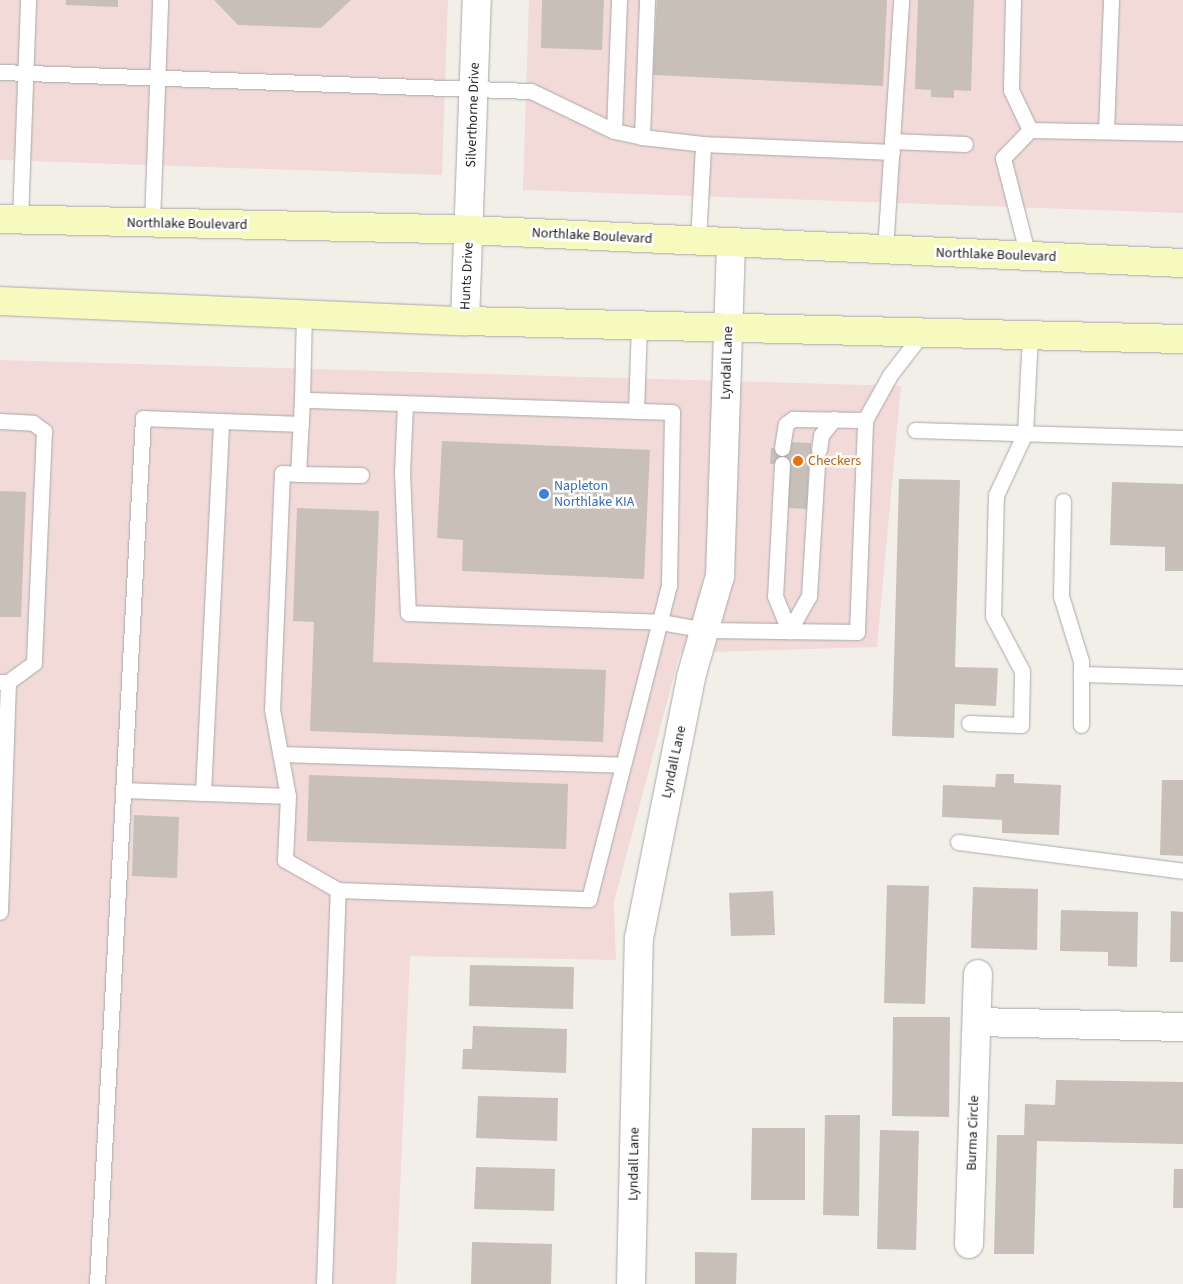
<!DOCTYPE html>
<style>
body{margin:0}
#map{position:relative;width:1183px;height:1284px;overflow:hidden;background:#f2efe9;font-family:"Source Sans 3",sans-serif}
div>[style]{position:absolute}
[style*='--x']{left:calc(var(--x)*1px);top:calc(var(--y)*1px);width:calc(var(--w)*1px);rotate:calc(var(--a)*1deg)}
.commercial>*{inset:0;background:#f2dad9}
.building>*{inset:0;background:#c7bfb8}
.roads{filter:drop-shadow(0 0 1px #a9a9a9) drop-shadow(0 0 1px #a9a9a9)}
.lane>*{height:15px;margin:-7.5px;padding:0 7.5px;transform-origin:7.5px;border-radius:7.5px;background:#fff}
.street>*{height:28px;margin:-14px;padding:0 14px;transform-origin:14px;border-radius:14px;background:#fff}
.secondary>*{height:28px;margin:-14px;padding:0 14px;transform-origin:14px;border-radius:14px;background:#f7fabf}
.dots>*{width:14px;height:14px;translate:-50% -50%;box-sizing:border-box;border:2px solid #fff;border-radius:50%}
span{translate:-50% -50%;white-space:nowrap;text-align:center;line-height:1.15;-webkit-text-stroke:5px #fff;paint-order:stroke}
.street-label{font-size:14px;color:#222}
.food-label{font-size:14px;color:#c56008}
.left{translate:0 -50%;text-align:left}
.shop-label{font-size:14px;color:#366cbe}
</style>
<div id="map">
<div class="commercial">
<i style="clip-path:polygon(0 0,448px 0,442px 175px,0 160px)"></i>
<i style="clip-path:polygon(529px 0,1183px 0,1183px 213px,523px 190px)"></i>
<i style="clip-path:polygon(0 360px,901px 386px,877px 647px,680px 653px,614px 902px,616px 960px,410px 956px,396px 1284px,0 1284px)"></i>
</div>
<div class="building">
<i style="clip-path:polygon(66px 0,118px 0,118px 7px,66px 5px)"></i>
<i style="clip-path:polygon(214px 0,351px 0,321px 28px,238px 25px)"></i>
<i style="clip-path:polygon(542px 0,604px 0,602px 50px,541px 48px)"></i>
<i style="clip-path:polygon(657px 0,887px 0,883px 86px,653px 75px)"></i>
<i style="clip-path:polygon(918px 0,974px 0,971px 91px,954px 90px,954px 98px,931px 97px,931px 90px,915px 89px)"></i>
<i style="clip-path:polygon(442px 441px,650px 450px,644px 579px,462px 571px,463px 540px,437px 538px)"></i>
<i style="clip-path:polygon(790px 442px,811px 443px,811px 450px,825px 450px,824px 464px,809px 463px,807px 509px,788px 508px,789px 464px,770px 464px,771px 448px,790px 449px)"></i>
<i style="clip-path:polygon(899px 479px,960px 480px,955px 667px,998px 668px,996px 706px,955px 704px,954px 738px,892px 736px)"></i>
<i style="clip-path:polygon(1112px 482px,1183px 484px,1183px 571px,1165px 571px,1165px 547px,1110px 545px)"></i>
<i style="clip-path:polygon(0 491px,26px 492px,21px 617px,0 617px)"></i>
<i style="clip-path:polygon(297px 508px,379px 511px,373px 662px,606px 670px,603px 742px,310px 731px,314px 622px,293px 621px)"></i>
<i style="clip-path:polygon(996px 774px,1014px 774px,1014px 783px,1061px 785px,1059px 835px,1002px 833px,1002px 820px,942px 817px,943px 785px,995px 787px)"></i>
<i style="clip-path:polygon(309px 775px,568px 784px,566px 849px,307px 841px)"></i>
<i style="clip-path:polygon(1162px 780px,1183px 780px,1183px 856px,1160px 855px)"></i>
<i style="clip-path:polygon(134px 815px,179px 817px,177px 878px,132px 876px)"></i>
<i style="clip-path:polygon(887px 885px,929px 886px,925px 1004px,884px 1003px)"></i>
<i style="clip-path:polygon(973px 887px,1038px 889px,1037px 950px,971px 948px)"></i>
<i style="clip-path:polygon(773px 891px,775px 935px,731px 936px,729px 893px)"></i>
<i style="clip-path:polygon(1061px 910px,1138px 912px,1137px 967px,1108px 966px,1108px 952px,1060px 951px)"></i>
<i style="clip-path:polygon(1171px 911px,1183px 912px,1183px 962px,1170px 962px)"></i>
<i style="clip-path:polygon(470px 965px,574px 967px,573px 1009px,469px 1006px)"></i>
<i style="clip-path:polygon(893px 1017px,950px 1017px,949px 1117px,892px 1116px)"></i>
<i style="clip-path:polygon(473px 1026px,567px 1029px,566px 1073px,462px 1069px,463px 1049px,472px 1049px)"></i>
<i style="clip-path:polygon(1056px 1080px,1183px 1082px,1183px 1144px,1037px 1141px,1034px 1254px,994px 1254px,997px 1135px,1024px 1135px,1025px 1104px,1055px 1105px)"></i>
<i style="clip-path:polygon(478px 1096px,558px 1098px,557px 1141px,476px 1138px)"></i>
<i style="clip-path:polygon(825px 1115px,860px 1115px,859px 1216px,823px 1215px)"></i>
<i style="clip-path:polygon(752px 1128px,805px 1128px,805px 1200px,751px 1200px)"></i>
<i style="clip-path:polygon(880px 1130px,919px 1131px,916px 1250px,877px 1249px)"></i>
<i style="clip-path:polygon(476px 1167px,555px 1169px,554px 1211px,474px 1209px)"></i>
<i style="clip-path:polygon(1174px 1169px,1183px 1169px,1183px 1208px,1173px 1208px)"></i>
<i style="clip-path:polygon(472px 1242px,552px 1244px,551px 1284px,471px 1284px)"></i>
<i style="clip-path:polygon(695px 1252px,737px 1253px,736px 1284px,695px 1284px)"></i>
</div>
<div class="roads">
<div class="lane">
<i style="--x:1013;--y:0;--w:90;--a:91.3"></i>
<i style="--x:1011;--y:90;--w:44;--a:64.6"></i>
<i style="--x:1030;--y:130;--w:39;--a:134"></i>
<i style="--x:1003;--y:158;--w:101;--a:75.7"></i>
<i style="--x:0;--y:72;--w:531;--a:2.05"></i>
<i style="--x:531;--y:91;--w:92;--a:25.7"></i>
<i style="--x:614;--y:131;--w:29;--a:12"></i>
<i style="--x:642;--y:137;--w:61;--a:6.5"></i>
<i style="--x:703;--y:144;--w:189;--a:2.4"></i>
<i style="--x:1030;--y:130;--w:153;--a:1.1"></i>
<i style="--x:614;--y:131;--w:131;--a:-87.8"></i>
<i style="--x:1106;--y:131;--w:131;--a:-87.8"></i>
<i style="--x:642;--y:137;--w:137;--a:-87.9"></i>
<i style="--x:892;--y:141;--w:73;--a:2.4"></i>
<i style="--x:20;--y:220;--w:220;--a:-87.9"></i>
<i style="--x:152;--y:223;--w:223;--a:-87.9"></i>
<i style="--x:698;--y:241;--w:97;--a:-87"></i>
<i style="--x:885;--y:250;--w:251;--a:-86.3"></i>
<i style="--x:302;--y:400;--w:86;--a:-88.7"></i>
<i style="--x:405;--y:404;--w:68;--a:92.5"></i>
<i style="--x:402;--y:472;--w:141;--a:87.6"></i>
<i style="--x:408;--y:613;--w:253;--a:2"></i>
<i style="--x:661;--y:622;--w:46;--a:10.1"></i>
<i style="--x:706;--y:630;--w:151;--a:0.8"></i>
<i style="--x:857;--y:632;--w:212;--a:-87.8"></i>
<i style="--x:865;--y:420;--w:51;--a:-60.9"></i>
<i style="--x:890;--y:375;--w:56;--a:-52.3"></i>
<i style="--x:636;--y:411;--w:88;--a:-88"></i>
<i style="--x:0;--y:421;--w:33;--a:3"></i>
<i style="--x:33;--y:423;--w:14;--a:36"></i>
<i style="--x:44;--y:431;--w:232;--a:92.5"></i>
<i style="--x:34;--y:663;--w:32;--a:144"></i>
<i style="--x:915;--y:430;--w:268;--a:1.7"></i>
<i style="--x:782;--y:448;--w:24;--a:-81"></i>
<i style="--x:786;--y:424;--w:9;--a:-36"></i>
<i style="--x:793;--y:419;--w:72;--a:0.8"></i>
<i style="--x:819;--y:450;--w:15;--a:-82"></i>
<i style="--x:821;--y:435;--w:21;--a:-51"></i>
<i style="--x:782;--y:464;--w:132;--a:93"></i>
<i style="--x:775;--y:596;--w:38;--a:68"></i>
<i style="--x:789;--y:631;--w:40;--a:-60.3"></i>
<i style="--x:809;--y:596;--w:132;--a:-86.5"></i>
<i style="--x:298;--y:474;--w:16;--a:-176"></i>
<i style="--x:282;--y:473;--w:236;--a:92.4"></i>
<i style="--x:272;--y:709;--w:88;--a:79.6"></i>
<i style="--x:288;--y:796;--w:64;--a:92.7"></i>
<i style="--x:285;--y:860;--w:61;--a:29.5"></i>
<i style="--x:1063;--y:501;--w:95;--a:91.2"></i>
<i style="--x:1061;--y:596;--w:68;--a:72.9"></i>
<i style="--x:1081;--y:661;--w:64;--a:90"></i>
<i style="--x:1081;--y:674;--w:102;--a:1.7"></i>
<i style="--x:0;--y:682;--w:8;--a:0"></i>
<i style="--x:8;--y:682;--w:230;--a:92"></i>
<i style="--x:969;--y:723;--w:52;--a:2.2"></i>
<i style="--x:1021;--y:725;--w:54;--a:-88.9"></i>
<i style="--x:1022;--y:671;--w:62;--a:-117.8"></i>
<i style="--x:993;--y:616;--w:121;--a:-88.6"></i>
<i style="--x:996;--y:495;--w:68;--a:-64.9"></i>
<i style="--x:1025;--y:433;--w:99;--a:-87.1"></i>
<i style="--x:280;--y:754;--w:343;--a:1.8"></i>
<i style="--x:123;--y:790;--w:165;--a:2.1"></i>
<i style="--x:203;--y:793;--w:372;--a:-87.2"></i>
<i style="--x:958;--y:842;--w:227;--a:7.3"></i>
<i style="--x:97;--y:1284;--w:867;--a:-86.96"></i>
<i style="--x:143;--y:418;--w:158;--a:2.2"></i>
<i style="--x:324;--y:1284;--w:394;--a:-88"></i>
<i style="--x:338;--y:890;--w:251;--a:2.1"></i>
<i style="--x:589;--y:899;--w:324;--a:-75.7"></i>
<i style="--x:669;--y:585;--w:173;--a:-89"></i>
<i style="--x:672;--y:412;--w:370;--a:-178.1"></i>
<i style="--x:302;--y:400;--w:74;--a:93.1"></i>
<i style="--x:298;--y:474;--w:63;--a:0.9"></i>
</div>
<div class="street">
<i style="--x:465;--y:321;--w:321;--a:-87.9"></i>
<i style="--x:977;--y:1022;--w:206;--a:1.4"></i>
<i style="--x:969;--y:1244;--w:270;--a:-88.1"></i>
<i style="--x:631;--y:1284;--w:346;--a:-88.7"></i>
<i style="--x:639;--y:938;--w:266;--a:-78.7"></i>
<i style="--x:691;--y:677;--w:105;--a:-74"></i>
<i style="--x:720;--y:576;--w:333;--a:-88.1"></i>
</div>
<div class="secondary">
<i style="--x:0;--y:219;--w:469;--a:1.3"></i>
<i style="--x:469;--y:230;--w:715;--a:2.65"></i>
<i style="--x:0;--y:301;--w:465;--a:2.5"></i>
<i style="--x:465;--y:321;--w:718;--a:1.44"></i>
</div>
</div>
<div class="dots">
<i style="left:798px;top:461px;background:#e8710a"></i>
<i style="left:544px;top:494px;background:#3f7fe0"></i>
</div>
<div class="street-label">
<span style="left:473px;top:115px;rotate:-88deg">Silverthorne Drive</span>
<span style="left:187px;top:224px;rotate:1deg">Northlake Boulevard</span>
<span style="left:592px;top:236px;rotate:3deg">Northlake Boulevard</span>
<span style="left:996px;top:255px;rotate:2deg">Northlake Boulevard</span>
<span style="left:467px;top:276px;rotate:-87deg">Hunts Drive</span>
<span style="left:727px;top:363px;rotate:-88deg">Lyndall Lane</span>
<span style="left:674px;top:762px;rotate:-78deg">Lyndall Lane</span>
<span style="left:973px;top:1133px;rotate:-88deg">Burma Circle</span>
<span style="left:634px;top:1164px;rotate:-89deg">Lyndall Lane</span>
</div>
<div class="food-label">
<span class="left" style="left:808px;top:461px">Checkers</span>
</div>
<div class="shop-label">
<span class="left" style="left:554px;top:494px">Napleton<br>Northlake KIA</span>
</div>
</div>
